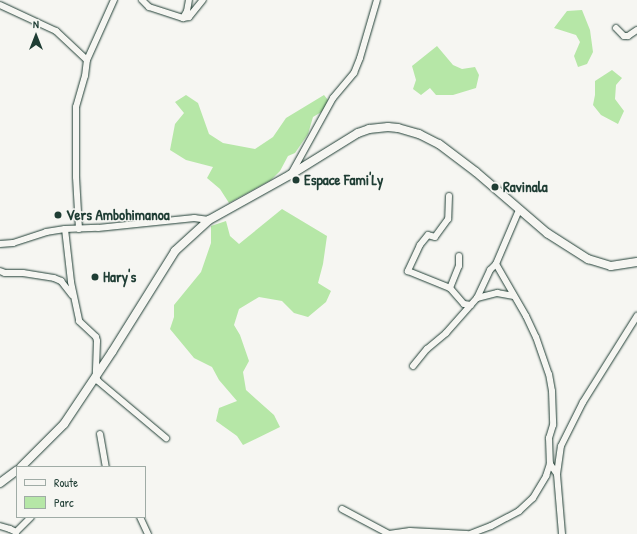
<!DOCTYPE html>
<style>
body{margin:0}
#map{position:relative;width:637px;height:534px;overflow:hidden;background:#f6f6f2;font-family:"Patrick Hand",sans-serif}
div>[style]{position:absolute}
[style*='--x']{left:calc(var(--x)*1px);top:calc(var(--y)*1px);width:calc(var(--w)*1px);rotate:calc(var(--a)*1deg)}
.green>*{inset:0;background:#b6e7a7}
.roads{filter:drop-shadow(0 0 1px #1f3d34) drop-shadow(0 0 1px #1f3d34)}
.minor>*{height:6px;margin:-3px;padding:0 3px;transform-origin:3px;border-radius:3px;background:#f6f6f2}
.major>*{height:8px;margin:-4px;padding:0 4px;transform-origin:4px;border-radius:4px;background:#f6f6f2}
.dots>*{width:11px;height:11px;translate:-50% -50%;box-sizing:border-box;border:2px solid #f6f6f2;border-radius:50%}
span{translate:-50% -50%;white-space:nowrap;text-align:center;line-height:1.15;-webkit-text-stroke:3px #f6f6f2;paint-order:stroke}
.poi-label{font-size:15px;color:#1f3d34;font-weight:700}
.left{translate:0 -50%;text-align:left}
.legend{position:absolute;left:16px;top:466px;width:130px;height:52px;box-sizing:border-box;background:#f6f6f2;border:1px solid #a0aca6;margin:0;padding:5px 7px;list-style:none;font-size:12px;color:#1f3d34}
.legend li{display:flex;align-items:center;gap:8px;height:20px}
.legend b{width:20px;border:1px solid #a0aca6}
.north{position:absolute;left:16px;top:16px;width:40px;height:40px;-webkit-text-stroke:3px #f6f6f2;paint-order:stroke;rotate:0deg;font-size:11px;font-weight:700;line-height:16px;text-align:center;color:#1f3d34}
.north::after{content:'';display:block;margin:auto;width:14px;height:18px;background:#1f3d34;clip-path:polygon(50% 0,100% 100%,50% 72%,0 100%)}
</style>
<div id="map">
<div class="green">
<i style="clip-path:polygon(582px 10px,590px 30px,593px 52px,587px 64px,578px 67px,574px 56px,580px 42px,576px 35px,554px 28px,567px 11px)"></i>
<i style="clip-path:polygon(437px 46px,453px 65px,462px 69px,475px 67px,479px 75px,476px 88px,453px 95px,436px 95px,430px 88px,421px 95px,413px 89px,416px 80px,412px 66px)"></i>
<i style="clip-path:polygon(612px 70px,622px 78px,616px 85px,615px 99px,624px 111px,618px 124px,601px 115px,593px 105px,595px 95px,595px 81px)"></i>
<i style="clip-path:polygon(186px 95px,198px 103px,209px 134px,223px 143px,255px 149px,273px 137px,286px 118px,324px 95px,328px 100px,323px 111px,313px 117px,308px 134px,295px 153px,288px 156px,280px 171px,271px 180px,229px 203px,220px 189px,207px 178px,213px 167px,186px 160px,170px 150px,175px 124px,184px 113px,175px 102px)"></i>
<i style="clip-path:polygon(282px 209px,327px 236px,323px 264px,318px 283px,331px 291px,326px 302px,308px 317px,294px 313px,282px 301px,259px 297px,239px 309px,234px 325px,240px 335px,249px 361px,243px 372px,246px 390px,274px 415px,280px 427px,243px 445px,237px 436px,216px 421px,219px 408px,237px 401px,219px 380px,212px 367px,194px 358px,170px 329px,174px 317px,174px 305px,201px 272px,211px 243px,211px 226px,226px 221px,230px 236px,239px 244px)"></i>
</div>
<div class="roads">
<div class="minor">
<i style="--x:142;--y:0;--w:10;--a:45"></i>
<i style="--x:149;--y:7;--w:36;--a:18"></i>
<i style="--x:183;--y:18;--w:6;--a:-9"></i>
<i style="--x:189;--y:17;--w:22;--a:-51"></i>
<i style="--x:0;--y:5;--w:62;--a:24.9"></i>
<i style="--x:56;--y:31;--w:42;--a:43.1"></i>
<i style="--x:183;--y:18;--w:8;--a:-60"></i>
<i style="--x:187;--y:11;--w:11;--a:-80"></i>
<i style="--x:616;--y:28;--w:11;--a:45"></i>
<i style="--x:624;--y:36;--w:4;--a:0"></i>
<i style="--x:628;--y:36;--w:11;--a:-34"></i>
<i style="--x:291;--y:174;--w:87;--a:-61.1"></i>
<i style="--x:333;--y:98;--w:33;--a:-50"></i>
<i style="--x:354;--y:73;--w:16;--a:-68"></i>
<i style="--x:360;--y:58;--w:60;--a:-73.7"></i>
<i style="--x:449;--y:196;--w:23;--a:92"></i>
<i style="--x:448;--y:219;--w:22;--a:126"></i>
<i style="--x:435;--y:237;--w:7;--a:-164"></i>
<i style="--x:428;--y:235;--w:13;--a:129"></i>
<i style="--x:420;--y:245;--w:29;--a:115"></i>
<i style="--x:408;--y:271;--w:45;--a:22"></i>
<i style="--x:450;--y:288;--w:21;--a:49"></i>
<i style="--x:464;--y:304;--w:7;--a:8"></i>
<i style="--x:519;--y:210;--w:59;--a:113.1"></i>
<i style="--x:496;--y:264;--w:60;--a:60"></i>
<i style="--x:526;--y:316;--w:23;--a:65"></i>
<i style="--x:536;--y:337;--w:39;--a:71"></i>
<i style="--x:549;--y:374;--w:17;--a:80"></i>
<i style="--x:552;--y:391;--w:34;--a:88"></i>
<i style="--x:553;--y:425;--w:14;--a:107"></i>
<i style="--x:549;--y:438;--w:26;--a:88"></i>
<i style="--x:550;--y:464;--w:12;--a:55"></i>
<i style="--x:65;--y:229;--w:53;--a:83.5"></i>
<i style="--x:71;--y:282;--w:40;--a:78"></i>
<i style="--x:79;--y:321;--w:23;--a:43"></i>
<i style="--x:96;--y:337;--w:4;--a:76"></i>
<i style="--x:97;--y:341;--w:36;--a:92"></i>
<i style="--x:96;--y:377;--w:4;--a:63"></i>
<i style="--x:98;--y:381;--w:89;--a:40"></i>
<i style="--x:79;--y:229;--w:52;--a:-93.3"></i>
<i style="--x:76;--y:177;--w:70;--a:-90"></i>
<i style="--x:76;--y:107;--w:32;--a:-74"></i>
<i style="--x:85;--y:76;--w:16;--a:-83"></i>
<i style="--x:87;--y:60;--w:66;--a:-65.8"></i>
<i style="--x:0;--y:244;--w:13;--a:-4"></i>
<i style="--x:13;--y:243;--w:35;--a:-18"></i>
<i style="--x:46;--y:232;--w:19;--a:-9"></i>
<i style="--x:65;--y:229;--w:33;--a:-2"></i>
<i style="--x:98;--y:228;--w:97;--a:-5.9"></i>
<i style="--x:194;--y:218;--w:15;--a:8"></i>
<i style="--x:0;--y:271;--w:5;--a:22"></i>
<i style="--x:5;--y:273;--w:18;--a:0"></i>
<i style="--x:23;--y:273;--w:31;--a:9"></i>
<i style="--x:54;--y:278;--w:8;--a:23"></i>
<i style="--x:61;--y:281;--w:18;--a:52"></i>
<i style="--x:450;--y:288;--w:24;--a:-68"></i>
<i style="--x:459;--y:266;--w:10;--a:-90"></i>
<i style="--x:477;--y:298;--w:21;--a:-14"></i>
<i style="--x:497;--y:293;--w:17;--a:10"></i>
<i style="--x:413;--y:366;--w:22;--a:-51"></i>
<i style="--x:427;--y:349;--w:25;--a:-40"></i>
<i style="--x:446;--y:333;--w:47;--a:-48.5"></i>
<i style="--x:477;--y:298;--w:31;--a:-65"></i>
<i style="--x:490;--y:270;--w:8;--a:-45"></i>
<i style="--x:100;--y:434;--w:34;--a:80"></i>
<i style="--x:342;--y:509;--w:53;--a:28"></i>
<i style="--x:389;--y:534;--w:21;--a:-8"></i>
<i style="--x:410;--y:531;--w:57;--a:3"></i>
<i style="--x:140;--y:517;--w:19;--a:65"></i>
<i style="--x:0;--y:526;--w:10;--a:17"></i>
<i style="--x:10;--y:529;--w:7;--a:27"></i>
<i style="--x:16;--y:532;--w:21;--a:-45"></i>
<i style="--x:470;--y:534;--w:22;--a:-21"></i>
<i style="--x:491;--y:526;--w:32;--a:-28"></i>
<i style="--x:519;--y:511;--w:19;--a:-43"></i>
<i style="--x:533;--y:498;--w:26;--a:-59"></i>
<i style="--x:546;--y:476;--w:13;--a:-72"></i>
<i style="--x:562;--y:534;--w:60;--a:-94.8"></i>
<i style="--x:557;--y:474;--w:28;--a:-82"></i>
<i style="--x:561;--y:446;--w:49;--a:-63.4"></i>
<i style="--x:583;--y:402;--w:102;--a:-57.9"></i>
</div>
<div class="major">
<i style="--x:21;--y:467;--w:61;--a:-45"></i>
<i style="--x:64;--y:424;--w:87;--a:-56.3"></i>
<i style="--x:112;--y:352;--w:119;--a:-58"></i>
<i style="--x:175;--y:251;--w:46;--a:-42.4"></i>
<i style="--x:209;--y:220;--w:93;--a:-29.1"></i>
<i style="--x:290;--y:175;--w:80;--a:-31.7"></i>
<i style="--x:358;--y:133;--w:12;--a:-20"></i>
<i style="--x:369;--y:129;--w:19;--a:-6"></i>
<i style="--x:388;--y:127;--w:10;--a:6"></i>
<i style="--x:398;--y:128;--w:22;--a:16"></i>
<i style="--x:419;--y:134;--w:22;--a:27"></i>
<i style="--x:439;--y:144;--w:46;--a:37.1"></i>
<i style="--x:476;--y:172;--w:94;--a:40.7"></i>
<i style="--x:547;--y:233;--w:49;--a:32.4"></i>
<i style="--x:588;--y:259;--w:24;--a:17"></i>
<i style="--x:611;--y:266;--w:26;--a:-9"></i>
<i style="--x:0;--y:483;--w:21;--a:-37"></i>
</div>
</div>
<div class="dots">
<i style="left:296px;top:180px;background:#1f3d34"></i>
<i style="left:495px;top:187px;background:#1f3d34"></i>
<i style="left:58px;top:215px;background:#1f3d34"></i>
<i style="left:95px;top:277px;background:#1f3d34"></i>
</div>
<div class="poi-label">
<span class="left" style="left:304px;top:180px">Espace Fami'Ly</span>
<span class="left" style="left:503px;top:187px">Ravinala</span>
<span class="left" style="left:66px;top:215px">Vers Ambohimanoa</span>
<span class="left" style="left:103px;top:277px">Hary's</span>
</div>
<ul class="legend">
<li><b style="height:5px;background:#f6f6f2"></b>Route</li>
<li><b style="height:11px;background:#b6e7a7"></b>Parc</li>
</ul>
<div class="north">N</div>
</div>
